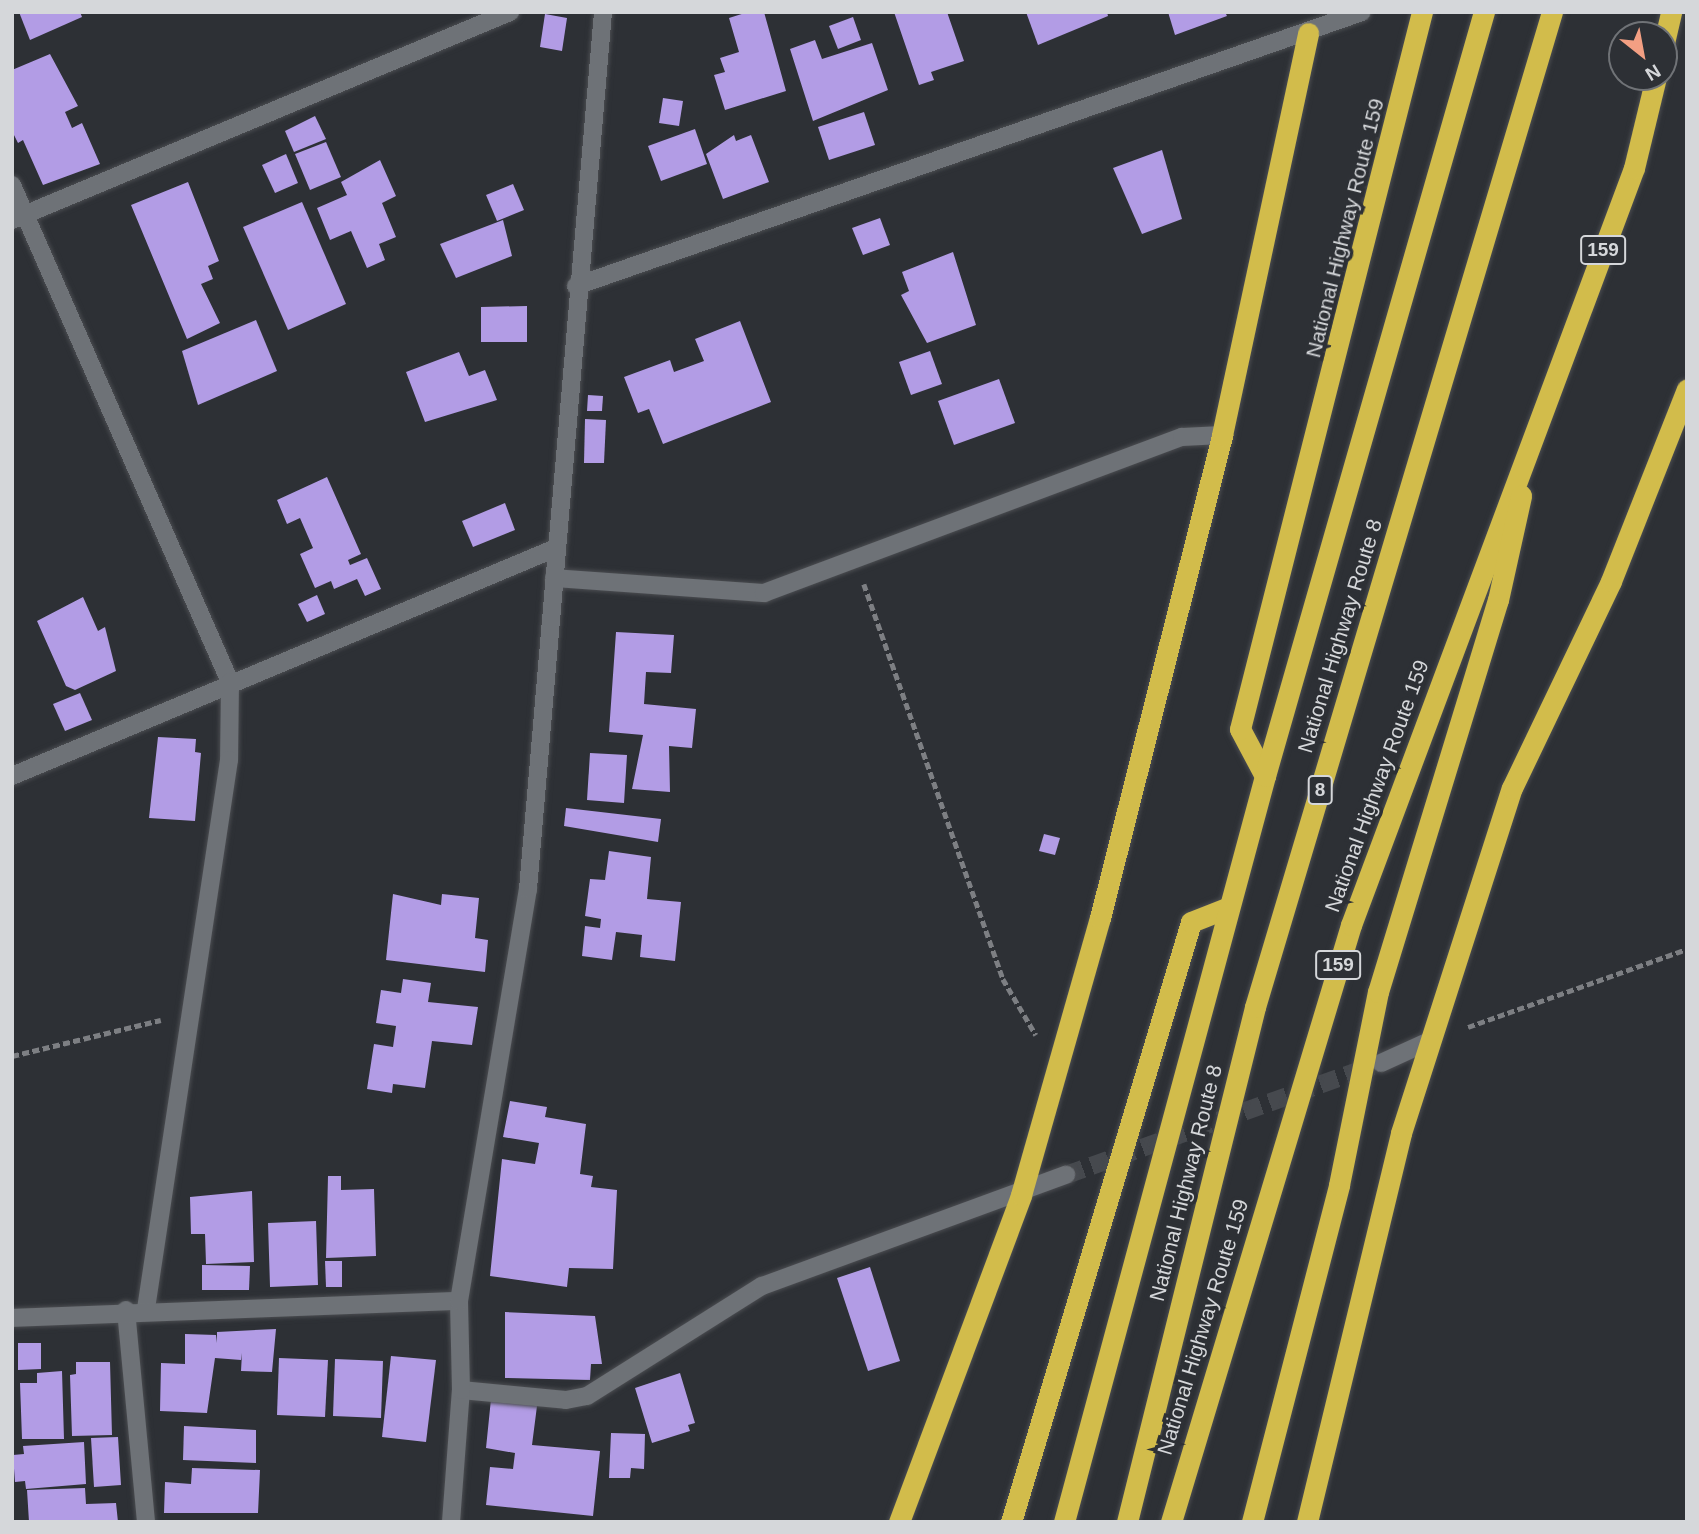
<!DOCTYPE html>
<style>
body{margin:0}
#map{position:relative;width:1699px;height:1534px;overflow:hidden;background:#2d3035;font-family:Arial,sans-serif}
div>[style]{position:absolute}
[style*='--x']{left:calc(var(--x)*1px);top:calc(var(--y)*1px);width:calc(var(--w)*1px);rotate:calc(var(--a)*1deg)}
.building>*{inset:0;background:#b29ce5}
.minor-tunnel>*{height:18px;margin-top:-9px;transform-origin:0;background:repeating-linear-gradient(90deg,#46494e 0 18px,transparent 0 27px)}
.path>*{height:4.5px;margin-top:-2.25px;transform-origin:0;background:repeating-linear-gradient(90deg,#7d7f83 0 7px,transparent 0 10.5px)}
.roads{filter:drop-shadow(0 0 2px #4b4d51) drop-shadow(0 0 2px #4b4d51)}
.minor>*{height:18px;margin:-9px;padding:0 9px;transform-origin:9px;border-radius:9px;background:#6e7277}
.highway>*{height:21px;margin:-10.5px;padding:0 10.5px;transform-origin:10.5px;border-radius:10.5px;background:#d2bc4b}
span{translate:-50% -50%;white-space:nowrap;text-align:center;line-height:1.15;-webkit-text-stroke:7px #2d3035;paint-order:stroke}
.shield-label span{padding:2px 5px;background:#2d3035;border:2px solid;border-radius:5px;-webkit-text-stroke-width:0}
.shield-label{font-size:19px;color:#d5d7da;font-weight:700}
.street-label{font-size:21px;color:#d5d7da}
.frame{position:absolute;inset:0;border:14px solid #d5d7da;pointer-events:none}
.north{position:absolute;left:1608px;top:21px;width:70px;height:70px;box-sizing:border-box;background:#2d3035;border:2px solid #707377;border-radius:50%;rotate:149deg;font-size:19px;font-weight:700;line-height:28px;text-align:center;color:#d5d7da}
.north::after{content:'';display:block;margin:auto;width:24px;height:32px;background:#f39f83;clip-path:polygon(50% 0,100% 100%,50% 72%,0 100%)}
</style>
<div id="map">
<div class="building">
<i style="clip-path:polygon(19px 12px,80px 12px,82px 17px,30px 40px)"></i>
<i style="clip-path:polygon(748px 12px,764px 12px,786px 91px,725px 110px,714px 75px,725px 72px,720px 58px,739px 52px,729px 18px)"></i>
<i style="clip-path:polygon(894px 12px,947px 12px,964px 61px,931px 72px,934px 80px,919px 85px)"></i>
<i style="clip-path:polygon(1026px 12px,1107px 12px,1108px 16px,1038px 45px)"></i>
<i style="clip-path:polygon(1168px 12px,1225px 12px,1227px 16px,1175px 35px)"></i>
<i style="clip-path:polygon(545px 14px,567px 18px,562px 51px,540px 47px)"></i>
<i style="clip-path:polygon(853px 17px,861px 40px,838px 49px,829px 26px)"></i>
<i style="clip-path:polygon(815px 40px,822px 59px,872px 43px,888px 90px,813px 121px,790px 49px)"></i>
<i style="clip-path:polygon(50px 54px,78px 106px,65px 112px,72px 128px,82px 123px,100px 164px,43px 185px,23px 140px,18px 143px,12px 131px,12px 70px)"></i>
<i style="clip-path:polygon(663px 98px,683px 101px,679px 126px,659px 123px)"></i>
<i style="clip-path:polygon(864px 112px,875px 145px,829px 160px,818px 127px)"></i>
<i style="clip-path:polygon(315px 116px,326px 139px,294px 152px,285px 131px)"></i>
<i style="clip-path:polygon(695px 129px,707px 164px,661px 181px,648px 146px)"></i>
<i style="clip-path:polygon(734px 135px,736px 141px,751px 135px,769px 182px,723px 199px,706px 154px)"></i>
<i style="clip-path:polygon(326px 142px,341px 177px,310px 190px,295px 154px)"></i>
<i style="clip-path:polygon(1162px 150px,1182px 219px,1142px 234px,1113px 168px)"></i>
<i style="clip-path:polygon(286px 154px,298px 183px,275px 193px,262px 165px)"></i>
<i style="clip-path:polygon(380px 160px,396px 196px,382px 203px,396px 237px,379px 244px,385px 260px,367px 268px,351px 231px,330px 240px,317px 208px,347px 195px,341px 182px)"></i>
<i style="clip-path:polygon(188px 182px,219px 261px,208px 266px,213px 279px,201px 284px,220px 323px,187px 339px,131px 205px)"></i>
<i style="clip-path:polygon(513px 184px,524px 210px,497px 221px,486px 195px)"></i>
<i style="clip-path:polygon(302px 202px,346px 304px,288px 330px,243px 227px)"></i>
<i style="clip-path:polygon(880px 218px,890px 245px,863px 255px,852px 228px)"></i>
<i style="clip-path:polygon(503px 220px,512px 256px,456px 278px,440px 244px)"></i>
<i style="clip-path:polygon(953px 252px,976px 325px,927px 343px,901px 295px,909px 291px,902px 272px)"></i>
<i style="clip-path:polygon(527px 306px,527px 342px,481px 342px,481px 307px)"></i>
<i style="clip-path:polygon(256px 320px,277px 371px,198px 405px,182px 351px)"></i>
<i style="clip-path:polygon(740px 321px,771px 402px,663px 444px,649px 409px,638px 413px,624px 377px,670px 360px,674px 372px,704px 361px,695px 339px)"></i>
<i style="clip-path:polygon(930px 351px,942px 384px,911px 395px,899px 362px)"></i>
<i style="clip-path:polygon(459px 352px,469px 376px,485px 370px,497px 400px,425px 422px,406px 372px)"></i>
<i style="clip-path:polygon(999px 379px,1015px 423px,954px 445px,938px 401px)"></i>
<i style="clip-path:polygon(588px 395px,603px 396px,602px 411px,587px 411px)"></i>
<i style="clip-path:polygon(585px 419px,606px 420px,604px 463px,584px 463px)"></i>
<i style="clip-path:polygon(327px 477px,361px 554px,348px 560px,350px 565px,367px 558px,381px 589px,365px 596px,357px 579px,334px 589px,331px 581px,315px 588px,300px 554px,313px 548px,300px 518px,287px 524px,277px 500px)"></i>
<i style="clip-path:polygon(505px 503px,515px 530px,473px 547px,462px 521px)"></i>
<i style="clip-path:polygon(317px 595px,325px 614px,307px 622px,298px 604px)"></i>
<i style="clip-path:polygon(83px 597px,98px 631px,105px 627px,116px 671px,75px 690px,66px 686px,37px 621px)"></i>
<i style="clip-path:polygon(616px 632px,674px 635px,671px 673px,646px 672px,644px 704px,696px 709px,692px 748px,669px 746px,670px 792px,632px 789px,643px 735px,609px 732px)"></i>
<i style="clip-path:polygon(80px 693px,92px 720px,65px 731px,53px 704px)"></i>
<i style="clip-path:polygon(158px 737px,196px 739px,195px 752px,201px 753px,195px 821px,149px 818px)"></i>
<i style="clip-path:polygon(590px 753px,627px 755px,624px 803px,587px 800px)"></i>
<i style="clip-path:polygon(566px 808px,661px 819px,658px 842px,564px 826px)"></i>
<i style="clip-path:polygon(1044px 834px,1060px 838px,1055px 855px,1039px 851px)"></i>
<i style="clip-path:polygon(609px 851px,651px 857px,647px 899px,681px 902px,675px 961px,640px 957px,642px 935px,616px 932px,612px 960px,582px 956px,585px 926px,600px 928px,601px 919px,585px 916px,590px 879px,605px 880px)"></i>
<i style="clip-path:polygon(393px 894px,441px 905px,442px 894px,479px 898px,475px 938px,488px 940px,485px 972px,386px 960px)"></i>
<i style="clip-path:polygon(403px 979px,431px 983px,428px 1002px,478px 1007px,472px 1045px,432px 1041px,425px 1088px,393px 1084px,392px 1093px,367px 1089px,374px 1044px,393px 1047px,396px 1026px,376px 1023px,381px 990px,401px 993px)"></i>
<i style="clip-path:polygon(510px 1101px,547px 1107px,545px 1117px,586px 1124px,580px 1174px,593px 1176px,591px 1187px,617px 1190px,613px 1269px,569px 1268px,567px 1287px,490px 1276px,502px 1159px,535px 1164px,539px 1143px,503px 1137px)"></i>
<i style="clip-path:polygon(328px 1176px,341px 1176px,341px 1190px,374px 1189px,376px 1256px,326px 1258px)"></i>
<i style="clip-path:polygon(252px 1191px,254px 1262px,206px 1264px,205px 1234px,191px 1234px,190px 1197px)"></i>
<i style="clip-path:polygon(316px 1221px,318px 1285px,270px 1287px,268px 1223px)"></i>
<i style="clip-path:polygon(325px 1261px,342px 1261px,342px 1287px,326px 1287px)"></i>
<i style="clip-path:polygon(202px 1265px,250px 1266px,249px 1290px,202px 1290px)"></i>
<i style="clip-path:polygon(870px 1267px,900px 1361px,868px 1371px,837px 1278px)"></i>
<i style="clip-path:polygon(505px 1312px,595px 1316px,602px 1364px,591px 1364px,590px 1380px,505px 1378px)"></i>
<i style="clip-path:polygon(276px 1329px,272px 1372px,241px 1371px,242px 1353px,241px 1360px,215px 1358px,207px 1413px,160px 1411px,161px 1363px,185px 1364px,185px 1334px,216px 1335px,217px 1343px,217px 1332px)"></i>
<i style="clip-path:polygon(18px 1343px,41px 1343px,41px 1369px,18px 1370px)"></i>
<i style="clip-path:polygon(391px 1356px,436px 1360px,426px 1442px,382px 1437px)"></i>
<i style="clip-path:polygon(279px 1358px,328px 1360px,325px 1417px,277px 1415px)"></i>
<i style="clip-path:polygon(335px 1359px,383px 1361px,381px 1418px,333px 1416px)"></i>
<i style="clip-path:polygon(76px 1362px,110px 1362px,112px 1435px,72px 1436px,70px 1375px,76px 1374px)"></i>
<i style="clip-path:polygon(62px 1371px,64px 1439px,22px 1439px,20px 1383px,37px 1383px,37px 1373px)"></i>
<i style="clip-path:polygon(680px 1373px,695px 1423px,688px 1425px,690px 1431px,652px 1443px,635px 1388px)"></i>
<i style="clip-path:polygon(491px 1399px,537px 1406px,532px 1445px,600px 1451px,593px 1516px,486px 1505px,490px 1467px,513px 1469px,515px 1453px,486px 1448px)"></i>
<i style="clip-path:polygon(184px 1426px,256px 1430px,256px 1463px,183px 1460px)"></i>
<i style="clip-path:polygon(611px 1433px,645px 1434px,644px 1469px,631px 1468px,630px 1478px,609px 1478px)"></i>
<i style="clip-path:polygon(118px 1437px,121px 1485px,94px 1487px,91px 1438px)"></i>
<i style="clip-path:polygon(84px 1442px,86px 1484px,26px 1489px,25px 1481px,15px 1482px,13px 1455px,24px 1454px,23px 1446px)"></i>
<i style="clip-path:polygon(192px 1468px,260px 1470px,258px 1513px,164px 1513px,165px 1482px,191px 1484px)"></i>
<i style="clip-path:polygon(85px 1488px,86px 1504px,116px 1503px,118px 1522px,29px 1522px,27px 1490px)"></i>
</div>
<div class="minor-tunnel">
<i style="--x:1066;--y:1175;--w:325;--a:-19.6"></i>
</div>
<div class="path">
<i style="--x:864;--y:584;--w:419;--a:70.6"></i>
<i style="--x:1003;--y:979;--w:65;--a:59.5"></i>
<i style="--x:1468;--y:1027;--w:232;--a:-19.6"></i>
<i style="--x:12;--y:1056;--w:153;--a:-13.6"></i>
</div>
<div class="roads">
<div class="minor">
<i style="--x:12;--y:185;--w:543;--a:66.32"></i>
<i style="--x:230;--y:682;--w:78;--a:90.7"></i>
<i style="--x:229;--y:760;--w:555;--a:98.6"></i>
<i style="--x:12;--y:220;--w:540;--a:-22.67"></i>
<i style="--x:576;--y:286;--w:832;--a:-19.22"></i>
<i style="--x:554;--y:578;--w:211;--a:4.1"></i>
<i style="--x:764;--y:593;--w:446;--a:-20.5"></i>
<i style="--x:1182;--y:437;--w:40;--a:-2.9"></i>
<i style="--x:12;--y:776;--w:590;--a:-22.74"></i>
<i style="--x:1381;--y:1063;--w:51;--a:-24.5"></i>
<i style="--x:126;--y:1310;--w:213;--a:84.6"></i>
<i style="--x:12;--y:1318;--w:447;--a:-2.2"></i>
<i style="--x:461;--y:1390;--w:105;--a:5.4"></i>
<i style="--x:566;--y:1400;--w:21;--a:-11"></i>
<i style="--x:587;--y:1396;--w:207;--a:-32.2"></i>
<i style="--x:762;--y:1286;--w:324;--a:-20.1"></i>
<i style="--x:451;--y:1522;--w:132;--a:-85.7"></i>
<i style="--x:461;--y:1390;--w:89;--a:-91.3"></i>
<i style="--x:459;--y:1301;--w:418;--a:-80.5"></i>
<i style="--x:528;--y:889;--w:880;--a:-85.11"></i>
</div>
<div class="highway">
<i style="--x:1664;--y:43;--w:32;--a:-77"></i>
<i style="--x:1265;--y:776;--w:53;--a:-118"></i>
<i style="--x:1240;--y:729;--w:740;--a:-75.76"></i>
<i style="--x:899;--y:1522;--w:349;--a:-69.5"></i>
<i style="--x:1021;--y:1195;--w:288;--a:-74.1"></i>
<i style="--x:1100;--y:918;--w:498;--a:-75.8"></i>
<i style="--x:1222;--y:435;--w:411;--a:-77.9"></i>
<i style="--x:1011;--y:1522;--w:626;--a:-73.3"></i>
<i style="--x:1191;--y:922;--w:41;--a:-21.5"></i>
<i style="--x:1064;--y:1522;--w:773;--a:-74.92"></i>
<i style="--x:1265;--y:776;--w:795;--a:-74.01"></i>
<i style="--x:1127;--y:1522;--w:531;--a:-76.04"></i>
<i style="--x:1255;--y:1007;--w:1038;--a:-73.38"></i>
<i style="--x:1171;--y:1522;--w:624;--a:-73.22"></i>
<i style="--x:1351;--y:925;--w:808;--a:-69.5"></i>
<i style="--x:1634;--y:168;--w:94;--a:-76.4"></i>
<i style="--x:1252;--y:1522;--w:348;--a:-75.5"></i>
<i style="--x:1339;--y:1185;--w:197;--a:-78.6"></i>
<i style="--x:1378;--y:992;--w:410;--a:-73"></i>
<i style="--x:1498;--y:600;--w:107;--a:-77.5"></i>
<i style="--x:1307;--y:1522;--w:400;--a:-76.4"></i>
<i style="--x:1401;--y:1133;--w:362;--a:-72.2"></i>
<i style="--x:1512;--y:788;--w:229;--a:-64.4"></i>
<i style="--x:1611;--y:581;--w:206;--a:-68.4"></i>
</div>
</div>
<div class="shield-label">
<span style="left:1603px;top:250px">159</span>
<span style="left:1320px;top:790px">8</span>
<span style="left:1338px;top:965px">159</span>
</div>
<div class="street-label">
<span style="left:1345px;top:228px;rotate:-76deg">National Highway Route 159</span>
<span style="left:1340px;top:636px;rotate:-73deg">National Highway Route 8</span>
<span style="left:1377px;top:786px;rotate:-70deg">National Highway Route 159</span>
<span style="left:1186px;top:1183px;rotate:-76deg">National Highway Route 8</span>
<span style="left:1203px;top:1327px;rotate:-73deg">National Highway Route 159</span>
</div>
<div class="frame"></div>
<div class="north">N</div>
</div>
